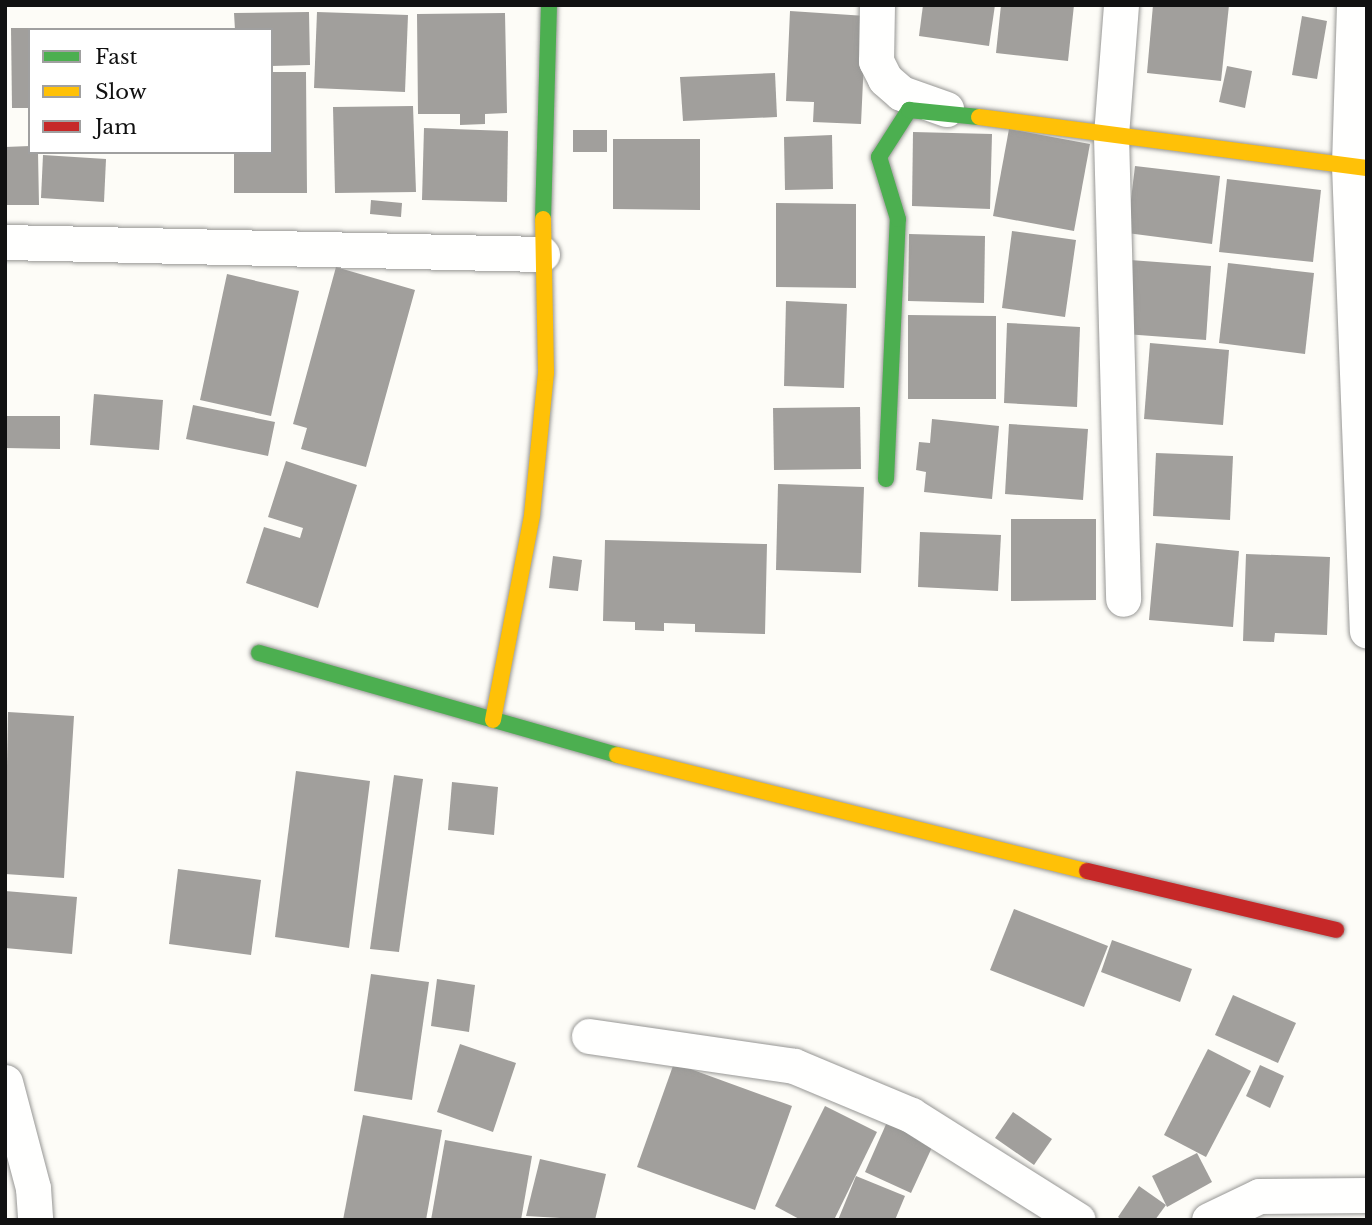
<!DOCTYPE html>
<style>
body{margin:0}
#map{position:relative;width:1372px;height:1225px;overflow:hidden;background:#fdfcf7;font-family:"Libre Baskerville",serif}
div>[style]{position:absolute}
[style*='--x']{left:calc(var(--x)*1px);top:calc(var(--y)*1px);width:calc(var(--w)*1px);rotate:calc(var(--a)*1deg)}
.building>*{inset:0;background:#a19f9c}
.roads{filter:drop-shadow(0 0 2px #979795) drop-shadow(0 0 2px #979795)}
.street>*{height:35px;margin:-17.5px;padding:0 17.5px;transform-origin:17.5px;border-radius:17.5px;background:#fffffe}
.fast>*{height:16px;margin:-8px;padding:0 8px;transform-origin:8px;border-radius:8px;background:#4caf50}
.slow>*{height:16px;margin:-8px;padding:0 8px;transform-origin:8px;border-radius:8px;background:#ffc107}
.jam>*{height:16px;margin:-8px;padding:0 8px;transform-origin:8px;border-radius:8px;background:#c62828}
span{translate:-50% -50%;white-space:nowrap;text-align:center;line-height:1.15;-webkit-text-stroke:7px #fff;paint-order:stroke}
.frame{position:absolute;inset:0;border:7px solid #111;pointer-events:none}
.legend{position:absolute;left:28px;top:28px;width:245px;height:126px;box-sizing:border-box;background:#fff;border:2px solid #a0a0a0;margin:0;padding:9px 12px;list-style:none;font-size:21px;color:#111}
.legend li{display:flex;align-items:center;gap:14px;height:35px}
.legend b{width:35px;border:2px solid #a0a0a0}
</style>
<div id="map">
<div class="building">
<i style="clip-path:polygon(923px 5px,995px 5px,989px 46px,919px 36px)"></i>
<i style="clip-path:polygon(1001px 5px,1074px 5px,1068px 61px,996px 53px)"></i>
<i style="clip-path:polygon(1153px 5px,1229px 5px,1221px 81px,1147px 73px)"></i>
<i style="clip-path:polygon(790px 11px,866px 16px,861px 124px,813px 122px,814px 102px,786px 101px)"></i>
<i style="clip-path:polygon(309px 12px,310px 65px,271px 66px,271px 30px,235px 30px,234px 13px)"></i>
<i style="clip-path:polygon(317px 12px,408px 15px,405px 92px,314px 88px)"></i>
<i style="clip-path:polygon(505px 13px,507px 113px,485px 114px,485px 124px,460px 125px,460px 114px,418px 114px,417px 14px)"></i>
<i style="clip-path:polygon(1302px 16px,1327px 21px,1317px 79px,1292px 75px)"></i>
<i style="clip-path:polygon(11px 28px,30px 28px,30px 108px,12px 108px)"></i>
<i style="clip-path:polygon(1227px 66px,1252px 71px,1245px 108px,1219px 102px)"></i>
<i style="clip-path:polygon(271px 72px,306px 72px,307px 193px,234px 193px,234px 152px,271px 152px)"></i>
<i style="clip-path:polygon(775px 73px,777px 117px,683px 121px,680px 77px)"></i>
<i style="clip-path:polygon(413px 106px,416px 192px,335px 193px,333px 107px)"></i>
<i style="clip-path:polygon(424px 128px,508px 131px,507px 202px,422px 200px)"></i>
<i style="clip-path:polygon(1009px 129px,1090px 144px,1074px 231px,993px 216px)"></i>
<i style="clip-path:polygon(573px 130px,607px 130px,607px 152px,573px 152px)"></i>
<i style="clip-path:polygon(913px 132px,992px 134px,990px 209px,912px 206px)"></i>
<i style="clip-path:polygon(832px 135px,833px 189px,785px 190px,784px 137px)"></i>
<i style="clip-path:polygon(613px 139px,700px 139px,700px 210px,613px 209px)"></i>
<i style="clip-path:polygon(30px 146px,30px 152px,38px 152px,39px 205px,5px 205px,5px 147px)"></i>
<i style="clip-path:polygon(43px 155px,106px 159px,104px 202px,41px 198px)"></i>
<i style="clip-path:polygon(1135px 166px,1220px 176px,1212px 244px,1127px 233px)"></i>
<i style="clip-path:polygon(1227px 179px,1321px 190px,1313px 262px,1219px 252px)"></i>
<i style="clip-path:polygon(371px 200px,402px 203px,401px 217px,370px 214px)"></i>
<i style="clip-path:polygon(776px 203px,856px 204px,856px 288px,776px 287px)"></i>
<i style="clip-path:polygon(1012px 231px,1076px 240px,1065px 317px,1002px 308px)"></i>
<i style="clip-path:polygon(909px 234px,985px 236px,984px 303px,908px 301px)"></i>
<i style="clip-path:polygon(1130px 260px,1211px 266px,1206px 340px,1125px 334px)"></i>
<i style="clip-path:polygon(1228px 263px,1314px 273px,1305px 354px,1219px 343px)"></i>
<i style="clip-path:polygon(336px 267px,415px 290px,366px 467px,301px 449px,307px 428px,293px 424px)"></i>
<i style="clip-path:polygon(227px 274px,299px 291px,271px 416px,200px 400px)"></i>
<i style="clip-path:polygon(786px 301px,847px 304px,844px 388px,784px 386px)"></i>
<i style="clip-path:polygon(908px 315px,996px 316px,996px 399px,908px 399px)"></i>
<i style="clip-path:polygon(1007px 323px,1080px 327px,1077px 407px,1004px 403px)"></i>
<i style="clip-path:polygon(1150px 343px,1229px 350px,1223px 425px,1144px 419px)"></i>
<i style="clip-path:polygon(94px 394px,163px 400px,159px 450px,90px 445px)"></i>
<i style="clip-path:polygon(193px 405px,275px 422px,268px 456px,186px 439px)"></i>
<i style="clip-path:polygon(860px 407px,861px 469px,774px 470px,773px 408px)"></i>
<i style="clip-path:polygon(5px 416px,60px 416px,60px 449px,5px 448px)"></i>
<i style="clip-path:polygon(932px 419px,999px 426px,992px 499px,924px 492px,926px 472px,916px 470px,919px 442px,930px 443px)"></i>
<i style="clip-path:polygon(1009px 424px,1088px 429px,1083px 500px,1005px 494px)"></i>
<i style="clip-path:polygon(1156px 453px,1233px 456px,1230px 520px,1153px 516px)"></i>
<i style="clip-path:polygon(286px 461px,357px 485px,318px 608px,246px 583px,264px 527px,300px 538px,303px 528px,268px 517px)"></i>
<i style="clip-path:polygon(778px 484px,864px 487px,861px 573px,776px 570px)"></i>
<i style="clip-path:polygon(1011px 519px,1096px 519px,1096px 600px,1011px 601px)"></i>
<i style="clip-path:polygon(920px 532px,1001px 535px,998px 591px,918px 587px)"></i>
<i style="clip-path:polygon(605px 540px,767px 544px,765px 634px,695px 632px,695px 624px,664px 623px,664px 631px,635px 630px,635px 622px,603px 621px)"></i>
<i style="clip-path:polygon(1156px 543px,1239px 551px,1233px 627px,1149px 620px)"></i>
<i style="clip-path:polygon(1246px 554px,1330px 557px,1327px 635px,1275px 633px,1274px 642px,1243px 641px)"></i>
<i style="clip-path:polygon(553px 556px,582px 560px,578px 591px,549px 588px)"></i>
<i style="clip-path:polygon(8px 712px,74px 716px,64px 878px,5px 874px)"></i>
<i style="clip-path:polygon(296px 771px,370px 781px,349px 948px,275px 937px)"></i>
<i style="clip-path:polygon(394px 775px,423px 779px,399px 952px,370px 949px)"></i>
<i style="clip-path:polygon(452px 782px,498px 787px,494px 835px,448px 830px)"></i>
<i style="clip-path:polygon(178px 869px,261px 880px,251px 955px,169px 944px)"></i>
<i style="clip-path:polygon(5px 891px,77px 897px,72px 954px,5px 948px)"></i>
<i style="clip-path:polygon(1014px 909px,1108px 946px,1084px 1007px,990px 970px)"></i>
<i style="clip-path:polygon(1112px 940px,1192px 969px,1180px 1002px,1101px 972px)"></i>
<i style="clip-path:polygon(371px 974px,429px 982px,412px 1100px,354px 1091px)"></i>
<i style="clip-path:polygon(437px 979px,475px 985px,469px 1032px,431px 1026px)"></i>
<i style="clip-path:polygon(1233px 995px,1296px 1023px,1278px 1063px,1215px 1035px)"></i>
<i style="clip-path:polygon(460px 1044px,516px 1063px,493px 1132px,437px 1112px)"></i>
<i style="clip-path:polygon(1208px 1049px,1251px 1071px,1206px 1157px,1164px 1135px)"></i>
<i style="clip-path:polygon(674px 1063px,792px 1106px,755px 1210px,637px 1167px)"></i>
<i style="clip-path:polygon(1260px 1065px,1284px 1076px,1270px 1108px,1246px 1096px)"></i>
<i style="clip-path:polygon(825px 1106px,877px 1132px,834px 1220px,801px 1220px,775px 1206px)"></i>
<i style="clip-path:polygon(1013px 1112px,1052px 1139px,1034px 1165px,995px 1138px)"></i>
<i style="clip-path:polygon(363px 1115px,442px 1130px,426px 1220px,343px 1220px)"></i>
<i style="clip-path:polygon(887px 1122px,934px 1143px,911px 1193px,865px 1172px)"></i>
<i style="clip-path:polygon(445px 1140px,532px 1156px,521px 1220px,431px 1220px)"></i>
<i style="clip-path:polygon(1197px 1153px,1212px 1182px,1167px 1207px,1152px 1176px)"></i>
<i style="clip-path:polygon(540px 1159px,606px 1174px,595px 1220px,526px 1216px)"></i>
<i style="clip-path:polygon(856px 1176px,905px 1196px,895px 1220px,838px 1220px)"></i>
<i style="clip-path:polygon(1139px 1186px,1166px 1205px,1155px 1220px,1122px 1220px,1118px 1217px)"></i>
</div>
<div class="roads">
<div class="street">
<i style="--x:877;--y:5;--w:56;--a:91"></i>
<i style="--x:876;--y:61;--w:20;--a:63"></i>
<i style="--x:885;--y:79;--w:21;--a:41"></i>
<i style="--x:901;--y:93;--w:48;--a:19.6"></i>
<i style="--x:1121;--y:5;--w:130;--a:94.4"></i>
<i style="--x:1111;--y:135;--w:464;--a:88.5"></i>
<i style="--x:1354;--y:5;--w:160;--a:91.8"></i>
<i style="--x:1349;--y:165;--w:466;--a:87.8"></i>
<i style="--x:5;--y:242;--w:537;--a:1.28"></i>
<i style="--x:589;--y:1036;--w:207;--a:8.3"></i>
<i style="--x:794;--y:1066;--w:127;--a:22.7"></i>
<i style="--x:911;--y:1115;--w:197;--a:32.2"></i>
<i style="--x:5;--y:1082;--w:110;--a:75.2"></i>
<i style="--x:33;--y:1188;--w:32;--a:86"></i>
<i style="--x:1209;--y:1220;--w:55;--a:-25.6"></i>
<i style="--x:1259;--y:1196;--w:108;--a:-0.5"></i>
</div>
<div class="fast">
<i style="--x:543;--y:219;--w:214;--a:-88.4"></i>
<i style="--x:886;--y:479;--w:260;--a:-87.4"></i>
<i style="--x:898;--y:219;--w:65;--a:-107"></i>
<i style="--x:879;--y:157;--w:56;--a:-57.4"></i>
<i style="--x:909;--y:110;--w:70;--a:5.7"></i>
<i style="--x:259;--y:653;--w:372;--a:15.9"></i>
</div>
<div class="slow">
<i style="--x:979;--y:117;--w:391;--a:7.5"></i>
<i style="--x:493;--y:720;--w:209;--a:-79.2"></i>
<i style="--x:532;--y:515;--w:143;--a:-84.4"></i>
<i style="--x:546;--y:373;--w:154;--a:-91.1"></i>
<i style="--x:617;--y:755;--w:484;--a:13.9"></i>
</div>
<div class="jam">
<i style="--x:1087;--y:871;--w:256;--a:13.3"></i>
</div>
</div>
<div class="frame"></div>
<ul class="legend">
<li><b style="height:9px;background:#4caf50"></b>Fast</li>
<li><b style="height:9px;background:#ffc107"></b>Slow</li>
<li><b style="height:9px;background:#c62828"></b>Jam</li>
</ul>
</div>
